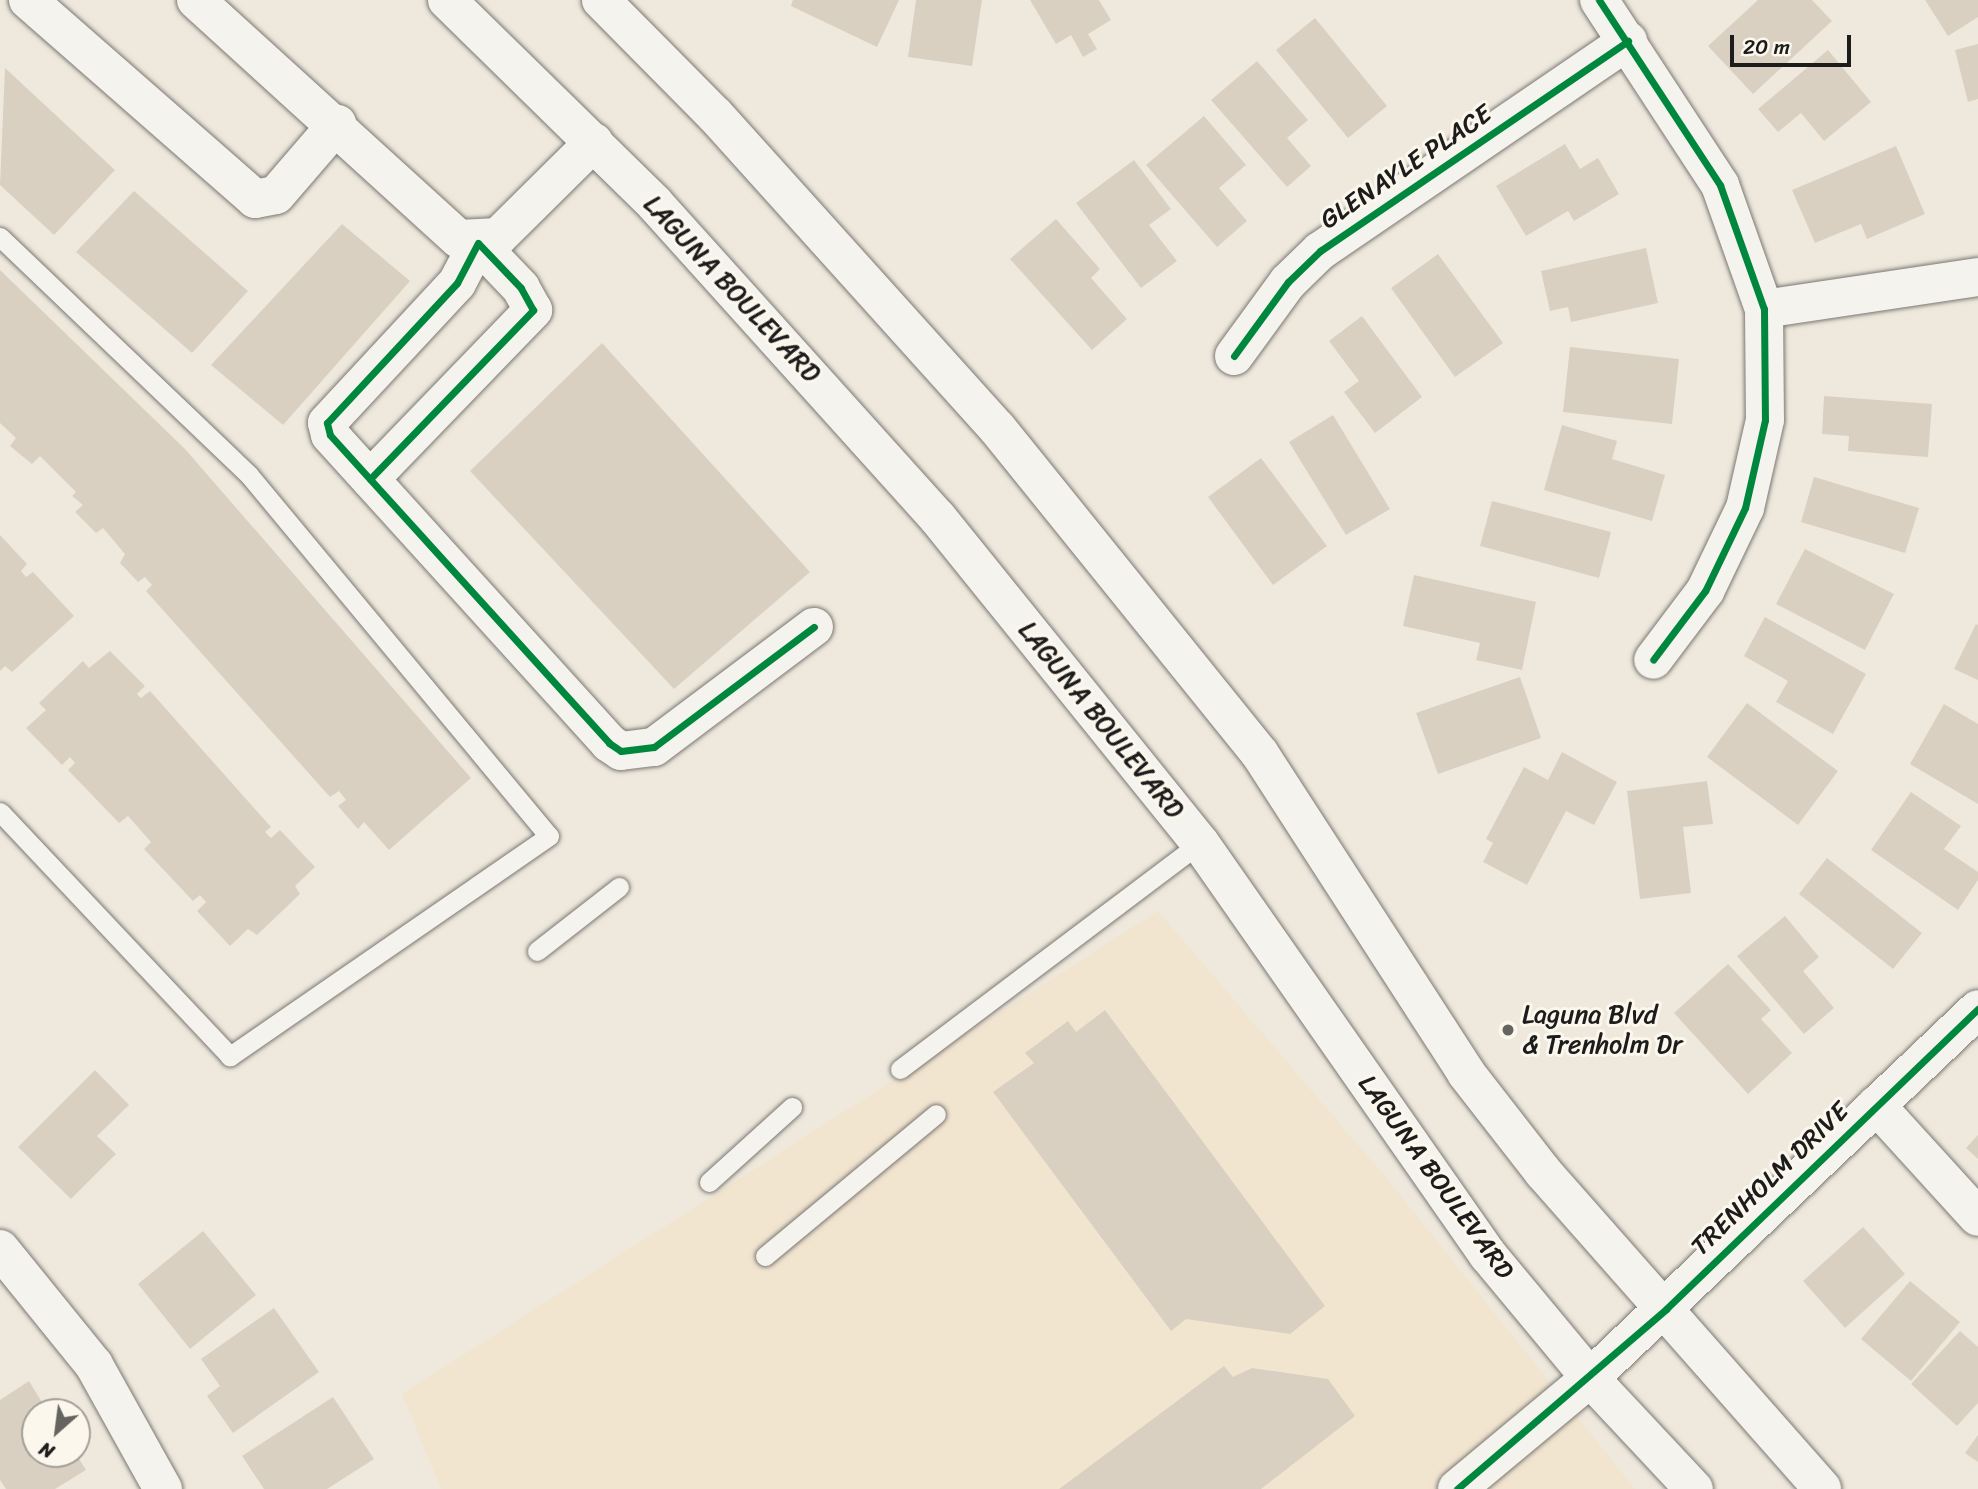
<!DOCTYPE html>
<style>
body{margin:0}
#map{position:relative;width:1978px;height:1489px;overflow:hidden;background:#efe9dd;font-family:Sriracha,sans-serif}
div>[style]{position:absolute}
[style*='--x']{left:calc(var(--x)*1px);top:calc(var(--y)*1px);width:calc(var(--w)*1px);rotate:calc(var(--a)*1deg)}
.built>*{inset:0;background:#f2e5d0}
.building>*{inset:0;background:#d9d0c2}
.roads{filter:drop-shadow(0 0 2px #7b7873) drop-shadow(0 0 2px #7b7873)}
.service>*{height:19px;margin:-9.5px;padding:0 9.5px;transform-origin:9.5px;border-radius:9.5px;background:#f5f3ee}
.minor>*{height:38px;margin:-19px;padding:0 19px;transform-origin:19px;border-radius:19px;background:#f5f3ee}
.tertiary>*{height:38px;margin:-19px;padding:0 19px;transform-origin:19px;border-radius:19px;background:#f5f3ee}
.primary>*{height:38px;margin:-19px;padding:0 19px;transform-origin:19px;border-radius:19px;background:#f5f3ee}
.cycleway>*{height:7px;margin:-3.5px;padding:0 3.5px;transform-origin:3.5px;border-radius:3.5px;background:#00873e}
.dots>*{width:19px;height:19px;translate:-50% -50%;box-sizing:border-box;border:4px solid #fbf7ec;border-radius:50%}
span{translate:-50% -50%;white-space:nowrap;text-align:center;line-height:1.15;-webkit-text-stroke:6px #fbf7ec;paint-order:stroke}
.street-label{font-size:26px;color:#1c1c1c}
.poi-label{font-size:26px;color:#1c1c1c}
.left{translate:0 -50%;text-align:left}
.north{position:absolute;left:21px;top:1398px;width:70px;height:70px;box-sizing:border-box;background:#fbf7ec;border:2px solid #a29f99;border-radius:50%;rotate:208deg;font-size:19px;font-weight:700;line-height:28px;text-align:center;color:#1c1c1c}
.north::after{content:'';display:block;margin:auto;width:24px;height:32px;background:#666460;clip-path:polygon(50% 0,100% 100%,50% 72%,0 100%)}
.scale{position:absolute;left:1730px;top:35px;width:121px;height:32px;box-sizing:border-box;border:4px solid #1c1c1c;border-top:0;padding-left:9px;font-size:21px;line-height:24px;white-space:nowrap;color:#1c1c1c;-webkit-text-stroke:5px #fbf7ec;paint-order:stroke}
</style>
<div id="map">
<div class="built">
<i style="clip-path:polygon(1158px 911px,1389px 1181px,1635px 1489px,441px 1489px,402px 1394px)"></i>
</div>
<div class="building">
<i style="clip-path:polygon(793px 0,899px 0,877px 47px,791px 6px)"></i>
<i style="clip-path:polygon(916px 0,982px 0,972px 66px,908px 57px)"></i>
<i style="clip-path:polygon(1030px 0,1099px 0,1111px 20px,1088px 34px,1097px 49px,1083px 57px,1071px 35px,1056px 44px)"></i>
<i style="clip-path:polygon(1758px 0,1812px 0,1832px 21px,1753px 94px,1708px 46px)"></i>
<i style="clip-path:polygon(1925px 0,1978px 0,1978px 17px,1948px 36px)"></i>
<i style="clip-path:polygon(1315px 18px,1387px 106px,1348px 138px,1276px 50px)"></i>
<i style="clip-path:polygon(1978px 44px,1978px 99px,1968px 102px,1955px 50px)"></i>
<i style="clip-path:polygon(1828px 50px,1871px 102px,1824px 141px,1801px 113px,1778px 132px,1758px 109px)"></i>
<i style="clip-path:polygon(1257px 61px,1308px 120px,1287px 138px,1311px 166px,1287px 187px,1211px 100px)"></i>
<i style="clip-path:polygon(5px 68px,115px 170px,54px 235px,0 185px)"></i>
<i style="clip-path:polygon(1204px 116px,1246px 165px,1219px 188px,1247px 221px,1217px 247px,1146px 165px)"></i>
<i style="clip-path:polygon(1565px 144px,1580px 169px,1598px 158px,1619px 194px,1574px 221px,1568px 211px,1526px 236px,1496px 186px)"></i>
<i style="clip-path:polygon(1896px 146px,1925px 214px,1867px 239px,1861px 224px,1815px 243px,1792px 190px)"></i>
<i style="clip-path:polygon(1134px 160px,1171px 209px,1149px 225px,1177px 261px,1141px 288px,1076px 203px)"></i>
<i style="clip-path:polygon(134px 191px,248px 291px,192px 353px,76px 252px)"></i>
<i style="clip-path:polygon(1056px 219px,1100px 269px,1091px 278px,1127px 319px,1092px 350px,1010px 259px)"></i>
<i style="clip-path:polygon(342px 224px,410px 281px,283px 425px,211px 365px)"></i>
<i style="clip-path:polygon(1646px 248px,1658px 303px,1571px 322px,1568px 307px,1550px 311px,1541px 271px)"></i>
<i style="clip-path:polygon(1438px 254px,1503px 343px,1455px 377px,1391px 288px)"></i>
<i style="clip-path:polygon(0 270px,185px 449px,471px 778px,389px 850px,364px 822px,358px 829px,338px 806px,346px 800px,339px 791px,330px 797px,146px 591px,152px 585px,145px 577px,138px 582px,120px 563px,125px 554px,103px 528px,96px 533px,75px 512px,83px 505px,72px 496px,76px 492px,40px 456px,32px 464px,10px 446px,16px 438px,0 423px)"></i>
<i style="clip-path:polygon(1362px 316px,1422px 397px,1375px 433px,1344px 392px,1359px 381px,1329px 341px)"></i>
<i style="clip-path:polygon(602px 343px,810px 572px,674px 689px,470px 471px)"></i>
<i style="clip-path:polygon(1570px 347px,1679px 359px,1672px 424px,1563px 412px)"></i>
<i style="clip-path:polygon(1824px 396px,1932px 404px,1928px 457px,1848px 451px,1849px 436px,1822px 434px)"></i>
<i style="clip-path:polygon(1333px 415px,1390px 509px,1346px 535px,1289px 442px)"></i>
<i style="clip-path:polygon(1562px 425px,1617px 441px,1612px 459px,1665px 475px,1652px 521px,1544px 490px)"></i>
<i style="clip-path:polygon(1261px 458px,1327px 546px,1273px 585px,1208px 497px)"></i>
<i style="clip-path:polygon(1814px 477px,1919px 508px,1905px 553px,1801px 522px)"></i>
<i style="clip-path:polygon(1492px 501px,1611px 532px,1599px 578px,1480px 546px)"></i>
<i style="clip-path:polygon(0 535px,27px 564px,21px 571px,26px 577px,33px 572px,74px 616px,12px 672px,5px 666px,0 671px)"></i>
<i style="clip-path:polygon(1805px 549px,1894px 594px,1865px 650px,1776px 604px)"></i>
<i style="clip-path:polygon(1414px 575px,1536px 602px,1522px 670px,1476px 660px,1480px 643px,1403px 626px)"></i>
<i style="clip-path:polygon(1765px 617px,1866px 674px,1833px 734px,1776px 702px,1788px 681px,1744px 656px)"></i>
<i style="clip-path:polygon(1976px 624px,1978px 625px,1978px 680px,1954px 669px)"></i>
<i style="clip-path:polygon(110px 651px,145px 686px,137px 694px,141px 698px,150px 691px,271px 827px,265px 832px,271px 838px,280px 830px,315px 867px,295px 886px,300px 894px,257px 935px,248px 929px,230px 946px,197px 911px,206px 902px,200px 895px,193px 901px,144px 849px,151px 842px,128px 816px,119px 823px,68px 770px,75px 763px,70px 757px,62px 765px,26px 728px,46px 710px,39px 703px,83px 661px,89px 668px)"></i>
<i style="clip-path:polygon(1520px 677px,1541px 738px,1438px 774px,1416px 713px)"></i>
<i style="clip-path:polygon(1747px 703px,1838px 771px,1798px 825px,1707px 757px)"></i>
<i style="clip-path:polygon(1944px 704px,1978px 724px,1978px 804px,1910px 764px)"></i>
<i style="clip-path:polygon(1562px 752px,1617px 782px,1594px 825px,1566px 811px,1527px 885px,1483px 862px,1493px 843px,1486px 839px,1524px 767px,1548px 780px)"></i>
<i style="clip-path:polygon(1707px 781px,1713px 824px,1683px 827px,1691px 893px,1640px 899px,1627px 791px)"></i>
<i style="clip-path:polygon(1911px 792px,1961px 826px,1944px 849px,1978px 872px,1978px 880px,1958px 910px,1871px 850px)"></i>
<i style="clip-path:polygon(1827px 858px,1922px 933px,1893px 969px,1799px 894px)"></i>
<i style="clip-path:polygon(1785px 916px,1819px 957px,1803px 971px,1834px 1008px,1804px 1034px,1737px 956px)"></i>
<i style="clip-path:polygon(1728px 964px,1771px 1010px,1761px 1019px,1792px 1053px,1748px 1094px,1674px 1013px)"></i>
<i style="clip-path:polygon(1105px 1010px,1325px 1306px,1290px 1334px,1186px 1319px,1171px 1331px,993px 1092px,1034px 1063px,1025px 1053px,1068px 1021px,1076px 1032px)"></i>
<i style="clip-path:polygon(95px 1070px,129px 1105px,97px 1136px,116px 1154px,71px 1199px,18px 1147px)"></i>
<i style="clip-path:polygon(1978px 1135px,1978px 1159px,1966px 1148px)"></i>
<i style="clip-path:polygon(1863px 1227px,1905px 1274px,1845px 1328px,1803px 1281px)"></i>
<i style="clip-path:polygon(203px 1231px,256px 1295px,190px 1349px,138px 1284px)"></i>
<i style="clip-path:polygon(1910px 1281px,1960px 1322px,1911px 1381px,1861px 1339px)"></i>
<i style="clip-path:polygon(274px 1308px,319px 1372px,233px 1433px,207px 1396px,220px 1386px,201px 1359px)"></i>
<i style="clip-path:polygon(1960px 1331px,1978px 1347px,1978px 1403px,1957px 1426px,1911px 1384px)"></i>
<i style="clip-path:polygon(1224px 1366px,1233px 1377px,1252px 1368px,1328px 1379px,1355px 1416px,1261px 1489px,1059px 1489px)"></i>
<i style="clip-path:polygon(29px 1381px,48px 1412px,35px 1412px,35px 1454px,76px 1454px,86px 1470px,55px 1489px,6px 1489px,0 1480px,0 1400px)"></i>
<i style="clip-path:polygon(333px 1397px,374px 1459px,327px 1489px,264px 1489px,242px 1456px)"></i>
<i style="clip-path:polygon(1978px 1435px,1978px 1462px,1965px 1453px)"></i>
</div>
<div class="roads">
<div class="service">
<i style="--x:0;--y:237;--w:344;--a:43.7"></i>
<i style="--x:249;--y:475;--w:469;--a:50.3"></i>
<i style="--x:549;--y:836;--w:388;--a:145.4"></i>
<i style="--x:230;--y:1056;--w:335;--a:-133.3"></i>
<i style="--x:537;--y:951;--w:104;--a:-38"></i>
<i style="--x:900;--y:1069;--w:376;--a:-37"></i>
<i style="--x:709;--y:1182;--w:112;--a:-42.1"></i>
<i style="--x:765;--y:1256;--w:222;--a:-39.7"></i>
</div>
<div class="minor">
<i style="--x:28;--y:0;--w:302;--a:41.2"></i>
<i style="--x:255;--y:199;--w:21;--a:-11"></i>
<i style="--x:276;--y:195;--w:94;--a:-49.3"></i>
<i style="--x:196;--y:0;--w:355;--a:42.3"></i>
<i style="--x:459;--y:239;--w:39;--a:-3"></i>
<i style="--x:498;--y:237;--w:135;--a:-44.7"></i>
<i style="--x:1599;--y:0;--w:221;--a:56.8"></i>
<i style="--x:1720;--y:185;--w:132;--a:70.5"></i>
<i style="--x:1764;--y:309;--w:111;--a:89.5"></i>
<i style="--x:1765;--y:420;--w:90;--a:102.8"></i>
<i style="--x:1745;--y:508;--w:92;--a:115.7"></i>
<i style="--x:1705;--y:591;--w:86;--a:127"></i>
<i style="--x:1764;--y:309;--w:216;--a:-8.5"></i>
<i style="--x:1234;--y:356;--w:92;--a:-53.9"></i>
<i style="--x:1288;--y:282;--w:45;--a:-44.1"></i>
<i style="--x:1320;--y:251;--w:373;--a:-34.3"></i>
<i style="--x:370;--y:479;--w:235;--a:-46"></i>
<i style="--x:533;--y:310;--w:25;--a:-119"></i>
<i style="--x:521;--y:288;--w:62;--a:-133.7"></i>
<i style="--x:478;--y:243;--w:45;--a:117.7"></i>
<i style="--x:457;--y:283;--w:191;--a:132.9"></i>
<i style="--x:327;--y:423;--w:12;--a:76"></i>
<i style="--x:330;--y:435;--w:416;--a:47.8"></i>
<i style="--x:609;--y:743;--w:14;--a:34"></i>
<i style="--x:621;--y:751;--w:33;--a:-7"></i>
<i style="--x:654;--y:747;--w:200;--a:-36.9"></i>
<i style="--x:1876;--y:1105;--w:151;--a:47.7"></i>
<i style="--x:0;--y:1249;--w:149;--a:51"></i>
<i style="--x:94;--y:1365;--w:142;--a:60.9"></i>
<i style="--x:1457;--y:1489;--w:173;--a:-39.8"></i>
</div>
<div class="tertiary">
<i style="--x:1590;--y:1378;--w:535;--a:-43.56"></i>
</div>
<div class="primary">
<i style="--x:447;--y:0;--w:291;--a:44.4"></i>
<i style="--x:655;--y:204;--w:421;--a:48"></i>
<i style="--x:937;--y:517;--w:419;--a:51.1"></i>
<i style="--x:1200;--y:843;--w:503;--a:55.05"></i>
<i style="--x:1488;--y:1255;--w:160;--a:50.3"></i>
<i style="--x:1590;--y:1378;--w:152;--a:46.9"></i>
<i style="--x:601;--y:0;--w:162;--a:45.3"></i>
<i style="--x:715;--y:115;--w:421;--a:48"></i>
<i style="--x:997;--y:428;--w:419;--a:51.1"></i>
<i style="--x:1260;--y:754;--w:380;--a:57.1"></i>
<i style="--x:1466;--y:1073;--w:125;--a:52.1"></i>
<i style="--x:1543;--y:1172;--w:422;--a:48.6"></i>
</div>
</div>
<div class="cycleway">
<i style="--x:1599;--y:0;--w:221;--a:56.8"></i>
<i style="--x:1720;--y:185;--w:132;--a:70.5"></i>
<i style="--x:1764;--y:309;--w:111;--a:89.5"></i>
<i style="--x:1765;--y:420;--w:90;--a:102.8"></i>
<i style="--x:1745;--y:508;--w:92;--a:115.7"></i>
<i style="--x:1705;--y:591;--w:86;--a:127"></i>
<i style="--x:1234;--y:356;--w:92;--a:-53.9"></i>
<i style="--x:1288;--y:282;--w:45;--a:-44.1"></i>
<i style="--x:1320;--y:251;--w:373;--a:-34.3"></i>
<i style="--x:370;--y:479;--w:235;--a:-46"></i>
<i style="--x:533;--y:310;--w:25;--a:-119"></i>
<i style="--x:521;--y:288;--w:62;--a:-133.7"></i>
<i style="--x:478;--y:243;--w:45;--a:117.7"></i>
<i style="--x:457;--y:283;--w:191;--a:132.9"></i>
<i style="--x:327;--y:423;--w:12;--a:76"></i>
<i style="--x:330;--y:435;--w:416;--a:47.8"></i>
<i style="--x:609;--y:743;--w:14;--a:34"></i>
<i style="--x:621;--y:751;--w:33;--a:-7"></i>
<i style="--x:654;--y:747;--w:200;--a:-36.9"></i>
<i style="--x:1457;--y:1489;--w:276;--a:-40.7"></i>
<i style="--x:1666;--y:1309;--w:433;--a:-43.9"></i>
</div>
<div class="dots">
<i style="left:1508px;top:1030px;background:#666460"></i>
</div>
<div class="street-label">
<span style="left:1406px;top:167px;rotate:-34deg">GLENAYLE PLACE</span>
<span style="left:732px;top:289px;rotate:47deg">LAGUNA BOULEVARD</span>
<span style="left:1101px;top:720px;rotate:51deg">LAGUNA BOULEVARD</span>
<span style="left:1436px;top:1177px;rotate:54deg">LAGUNA BOULEVARD</span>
<span style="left:1770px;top:1179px;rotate:-44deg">TRENHOLM DRIVE</span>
</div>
<div class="poi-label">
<span class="left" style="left:1522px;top:1030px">Laguna Blvd<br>&amp; Trenholm Dr</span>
</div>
<div class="north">N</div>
<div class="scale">20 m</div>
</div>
